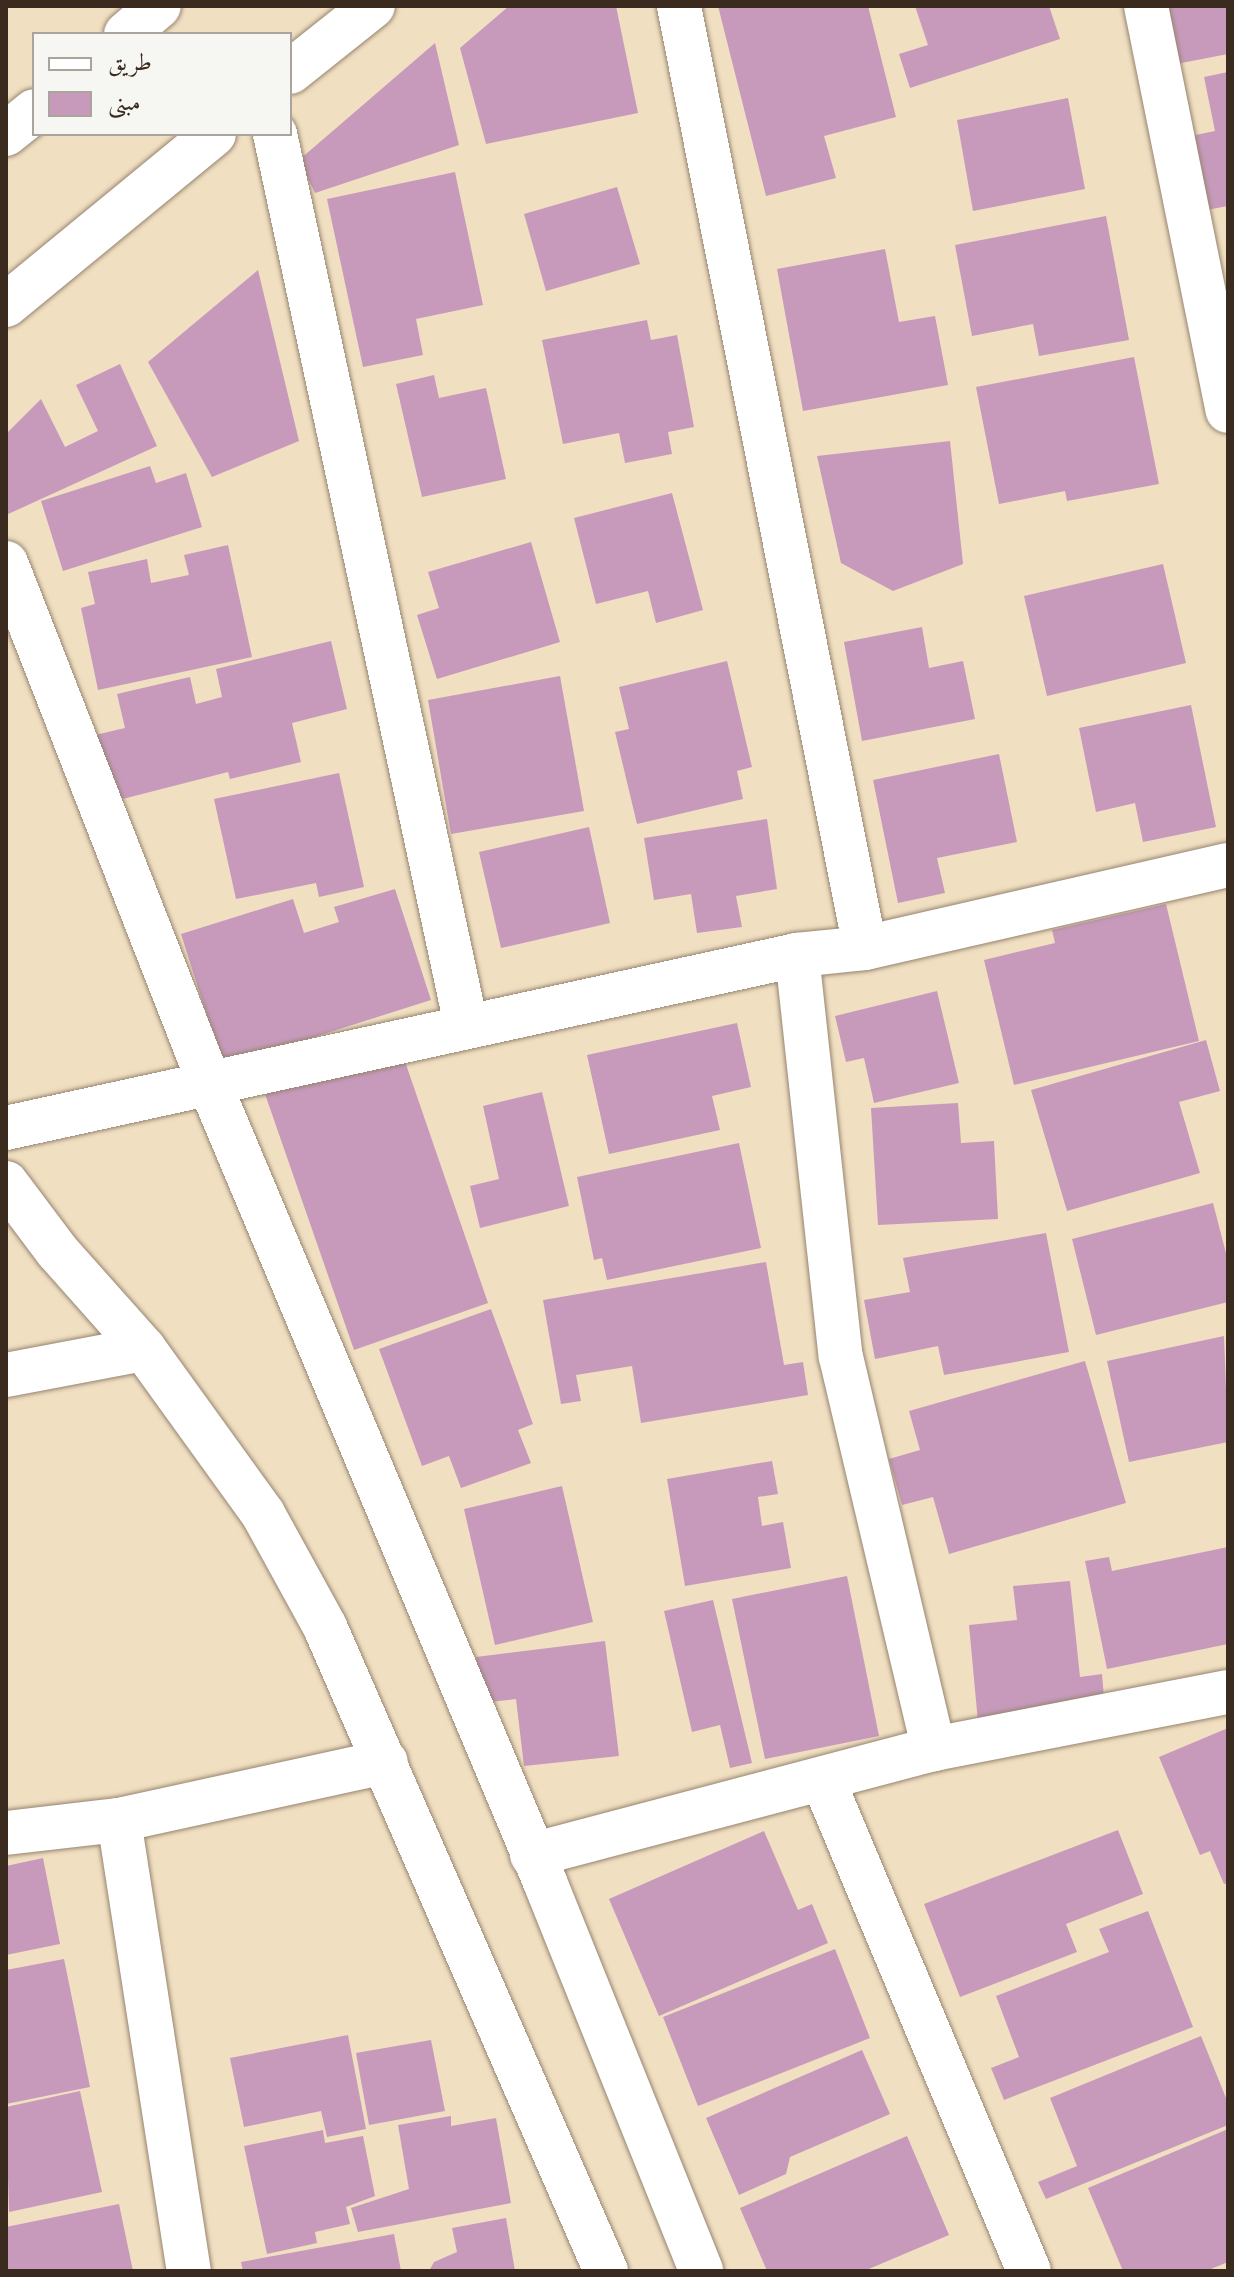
<!DOCTYPE html>
<meta charset="utf-8">
<style>
body{margin:0}
#map{position:relative;width:1234px;height:2277px;overflow:hidden;background:#f0dfc1;font-family:"Sorts Mill Goudy",Amiri,serif}
div>[style]{position:absolute}
[style*='--x']{left:calc(var(--x)*1px);top:calc(var(--y)*1px);width:calc(var(--w)*1px);rotate:calc(var(--a)*1deg)}
.building>*{inset:0;background:#c79abc}
.roads{filter:drop-shadow(0 0 2px #968470) drop-shadow(0 0 2px #968470)}
.street>*{height:44px;margin:-22px;padding:0 22px;transform-origin:22px;border-radius:22px;background:#fff}
.secondary>*{height:44px;margin:-22px;padding:0 22px;transform-origin:22px;border-radius:22px;background:#fff}
span{translate:-50% -50%;white-space:nowrap;text-align:center;line-height:1.15;-webkit-text-stroke:6px #f6f6f2;paint-order:stroke}
.frame{position:absolute;inset:0;border:8px solid #3b2a1e;pointer-events:none}
.legend{position:absolute;left:32px;top:32px;width:260px;height:104px;box-sizing:border-box;background:#f6f6f2;border:2px solid #aba49d;margin:0;padding:10px 14px;list-style:none;font-size:24px;color:#3b2a1e}
.legend li{display:flex;align-items:center;gap:16px;height:40px}
.legend b{width:40px;border:2px solid #aba49d}
</style>
<div id="map">
<div class="building">
<i style="clip-path:polygon(509px 6px,616px 6px,638px 113px,486px 144px,460px 48px)"></i>
<i style="clip-path:polygon(718px 6px,868px 6px,896px 117px,824px 136px,836px 178px,766px 196px)"></i>
<i style="clip-path:polygon(915px 6px,1049px 6px,1060px 39px,910px 88px,899px 54px,928px 45px)"></i>
<i style="clip-path:polygon(1159px 6px,1228px 6px,1228px 54px,1171px 65px)"></i>
<i style="clip-path:polygon(435px 43px,459px 145px,315px 193px,299px 160px)"></i>
<i style="clip-path:polygon(1228px 72px,1228px 206px,1201px 211px,1186px 137px,1215px 131px,1204px 77px)"></i>
<i style="clip-path:polygon(1068px 98px,1085px 189px,973px 211px,957px 120px)"></i>
<i style="clip-path:polygon(455px 172px,483px 305px,416px 319px,423px 355px,363px 367px,327px 199px)"></i>
<i style="clip-path:polygon(617px 187px,640px 264px,546px 291px,524px 214px)"></i>
<i style="clip-path:polygon(1106px 216px,1129px 340px,1039px 356px,1033px 324px,972px 336px,955px 245px)"></i>
<i style="clip-path:polygon(885px 249px,899px 322px,935px 316px,948px 385px,803px 411px,777px 269px)"></i>
<i style="clip-path:polygon(258px 270px,299px 441px,212px 477px,148px 362px)"></i>
<i style="clip-path:polygon(647px 320px,651px 340px,677px 335px,694px 427px,668px 432px,672px 454px,625px 463px,619px 433px,563px 444px,542px 340px)"></i>
<i style="clip-path:polygon(1134px 357px,1159px 484px,1067px 501px,1065px 491px,999px 504px,976px 387px)"></i>
<i style="clip-path:polygon(120px 364px,157px 446px,6px 515px,6px 434px,41px 399px,65px 447px,98px 431px,76px 385px)"></i>
<i style="clip-path:polygon(434px 375px,439px 398px,486px 388px,506px 479px,422px 497px,396px 384px)"></i>
<i style="clip-path:polygon(950px 441px,963px 564px,893px 591px,841px 563px,817px 456px)"></i>
<i style="clip-path:polygon(150px 466px,156px 483px,186px 473px,202px 527px,63px 571px,41px 501px)"></i>
<i style="clip-path:polygon(672px 493px,703px 610px,656px 623px,648px 591px,596px 604px,574px 518px)"></i>
<i style="clip-path:polygon(531px 542px,560px 642px,437px 679px,417px 615px,439px 608px,428px 572px)"></i>
<i style="clip-path:polygon(228px 545px,252px 657px,98px 690px,81px 608px,95px 604px,88px 572px,147px 559px,151px 583px,189px 575px,184px 555px)"></i>
<i style="clip-path:polygon(1163px 564px,1186px 663px,1047px 696px,1024px 596px)"></i>
<i style="clip-path:polygon(922px 627px,929px 668px,963px 661px,975px 719px,862px 741px,844px 642px)"></i>
<i style="clip-path:polygon(331px 641px,347px 709px,292px 723px,301px 762px,230px 779px,228px 772px,107px 803px,91px 736px,125px 728px,117px 694px,190px 677px,196px 704px,222px 697px,216px 669px)"></i>
<i style="clip-path:polygon(727px 661px,752px 767px,737px 771px,743px 799px,637px 824px,615px 732px,629px 729px,619px 687px)"></i>
<i style="clip-path:polygon(560px 676px,584px 811px,451px 834px,428px 700px)"></i>
<i style="clip-path:polygon(1191px 705px,1216px 827px,1143px 842px,1135px 803px,1096px 812px,1079px 728px)"></i>
<i style="clip-path:polygon(999px 754px,1017px 842px,937px 858px,945px 893px,898px 903px,873px 780px)"></i>
<i style="clip-path:polygon(339px 773px,364px 887px,319px 897px,316px 883px,236px 899px,214px 799px)"></i>
<i style="clip-path:polygon(767px 819px,777px 889px,736px 896px,742px 927px,697px 933px,691px 894px,654px 900px,644px 838px)"></i>
<i style="clip-path:polygon(589px 827px,610px 923px,501px 948px,479px 852px)"></i>
<i style="clip-path:polygon(395px 889px,431px 1000px,223px 1066px,181px 934px,293px 899px,304px 933px,339px 922px,334px 907px)"></i>
<i style="clip-path:polygon(1166px 904px,1199px 1041px,1014px 1085px,984px 960px,1055px 943px,1052px 930px)"></i>
<i style="clip-path:polygon(937px 991px,959px 1083px,874px 1103px,864px 1058px,846px 1062px,835px 1016px)"></i>
<i style="clip-path:polygon(737px 1023px,751px 1087px,712px 1096px,720px 1130px,609px 1154px,587px 1055px)"></i>
<i style="clip-path:polygon(1206px 1040px,1220px 1091px,1179px 1102px,1200px 1173px,1067px 1211px,1031px 1090px)"></i>
<i style="clip-path:polygon(400px 1047px,488px 1303px,354px 1350px,265px 1094px)"></i>
<i style="clip-path:polygon(542px 1092px,569px 1206px,480px 1228px,470px 1186px,499px 1179px,483px 1106px)"></i>
<i style="clip-path:polygon(958px 1103px,961px 1143px,994px 1141px,998px 1219px,878px 1225px,871px 1108px)"></i>
<i style="clip-path:polygon(739px 1143px,761px 1248px,607px 1280px,602px 1258px,594px 1260px,577px 1177px)"></i>
<i style="clip-path:polygon(1213px 1203px,1228px 1261px,1228px 1302px,1096px 1335px,1072px 1239px)"></i>
<i style="clip-path:polygon(1046px 1233px,1069px 1352px,944px 1375px,938px 1346px,875px 1359px,864px 1300px,910px 1292px,903px 1258px)"></i>
<i style="clip-path:polygon(766px 1262px,784px 1365px,803px 1362px,808px 1395px,641px 1423px,632px 1366px,576px 1375px,581px 1401px,561px 1404px,543px 1300px)"></i>
<i style="clip-path:polygon(491px 1309px,533px 1424px,518px 1430px,531px 1463px,461px 1488px,449px 1456px,422px 1466px,379px 1349px)"></i>
<i style="clip-path:polygon(1224px 1336px,1228px 1442px,1129px 1462px,1107px 1361px)"></i>
<i style="clip-path:polygon(1085px 1361px,1126px 1503px,949px 1554px,933px 1497px,902px 1505px,889px 1459px,920px 1450px,909px 1411px)"></i>
<i style="clip-path:polygon(772px 1461px,778px 1494px,758px 1497px,762px 1526px,783px 1522px,791px 1568px,685px 1586px,667px 1479px)"></i>
<i style="clip-path:polygon(562px 1486px,593px 1622px,495px 1645px,464px 1509px)"></i>
<i style="clip-path:polygon(1228px 1547px,1228px 1644px,1107px 1669px,1085px 1561px,1109px 1557px,1112px 1571px)"></i>
<i style="clip-path:polygon(847px 1576px,879px 1736px,765px 1759px,732px 1599px)"></i>
<i style="clip-path:polygon(1070px 1581px,1080px 1677px,1102px 1674px,1105px 1710px,978px 1722px,969px 1625px,1017px 1620px,1013px 1586px)"></i>
<i style="clip-path:polygon(713px 1600px,752px 1763px,730px 1768px,720px 1725px,692px 1732px,664px 1611px)"></i>
<i style="clip-path:polygon(605px 1641px,619px 1756px,524px 1766px,516px 1699px,481px 1703px,476px 1657px)"></i>
<i style="clip-path:polygon(1228px 1728px,1228px 1883px,1224px 1884px,1210px 1851px,1200px 1855px,1159px 1757px)"></i>
<i style="clip-path:polygon(1118px 1830px,1143px 1894px,1066px 1924px,1077px 1952px,960px 1997px,924px 1904px)"></i>
<i style="clip-path:polygon(764px 1831px,798px 1910px,812px 1904px,828px 1943px,659px 2016px,609px 1899px)"></i>
<i style="clip-path:polygon(43px 1858px,60px 1944px,6px 1955px,6px 1866px)"></i>
<i style="clip-path:polygon(1148px 1911px,1193px 2027px,1004px 2100px,991px 2068px,1019px 2057px,996px 1996px,1109px 1952px,1099px 1929px)"></i>
<i style="clip-path:polygon(835px 1949px,870px 2038px,698px 2106px,663px 2017px)"></i>
<i style="clip-path:polygon(64px 1959px,90px 2087px,6px 2104px,6px 1970px)"></i>
<i style="clip-path:polygon(348px 2035px,366px 2129px,327px 2137px,321px 2111px,244px 2127px,230px 2058px)"></i>
<i style="clip-path:polygon(1201px 2036px,1228px 2103px,1228px 2125px,1046px 2199px,1038px 2182px,1077px 2166px,1050px 2098px)"></i>
<i style="clip-path:polygon(431px 2040px,445px 2111px,369px 2125px,356px 2053px)"></i>
<i style="clip-path:polygon(862px 2050px,890px 2114px,790px 2157px,786px 2174px,739px 2195px,706px 2118px)"></i>
<i style="clip-path:polygon(80px 2091px,102px 2192px,9px 2212px,6px 2107px)"></i>
<i style="clip-path:polygon(451px 2116px,451px 2126px,496px 2118px,511px 2203px,358px 2232px,351px 2208px,409px 2189px,398px 2125px)"></i>
<i style="clip-path:polygon(1228px 2129px,1228px 2262px,1206px 2271px,1123px 2271px,1088px 2188px)"></i>
<i style="clip-path:polygon(323px 2130px,325px 2143px,363px 2136px,375px 2196px,346px 2207px,350px 2224px,315px 2232px,317px 2243px,267px 2254px,244px 2146px)"></i>
<i style="clip-path:polygon(907px 2136px,949px 2235px,864px 2271px,767px 2271px,740px 2208px)"></i>
<i style="clip-path:polygon(119px 2204px,133px 2271px,6px 2271px,6px 2227px)"></i>
<i style="clip-path:polygon(506px 2218px,515px 2271px,429px 2271px,434px 2262px,457px 2252px,452px 2228px)"></i>
<i style="clip-path:polygon(394px 2234px,401px 2271px,243px 2271px,241px 2262px)"></i>
</div>
<div class="roads">
<div class="street">
<i style="--x:679;--y:6;--w:960;--a:78.83"></i>
<i style="--x:1146;--y:6;--w:413;--a:78.6"></i>
<i style="--x:275;--y:134;--w:911;--a:77.9"></i>
<i style="--x:6;--y:563;--w:560;--a:68.65"></i>
<i style="--x:210;--y:1085;--w:865;--a:67.2"></i>
<i style="--x:545;--y:1882;--w:419;--a:68.1"></i>
<i style="--x:797;--y:955;--w:404;--a:83.8"></i>
<i style="--x:841;--y:1357;--w:403;--a:76.7"></i>
<i style="--x:6;--y:1128;--w:810;--a:-12.34"></i>
<i style="--x:797;--y:955;--w:68;--a:-5.9"></i>
<i style="--x:865;--y:948;--w:372;--a:-12.9"></i>
<i style="--x:6;--y:1183;--w:85;--a:53.1"></i>
<i style="--x:57;--y:1251;--w:131;--a:48.4"></i>
<i style="--x:144;--y:1349;--w:203;--a:54.2"></i>
<i style="--x:263;--y:1514;--w:129;--a:61.2"></i>
<i style="--x:325;--y:1627;--w:703;--a:66.43"></i>
<i style="--x:6;--y:1375;--w:140;--a:-10.7"></i>
<i style="--x:823;--y:1780;--w:532;--a:67.24"></i>
<i style="--x:119;--y:1820;--w:456;--a:81.2"></i>
<i style="--x:6;--y:1833;--w:114;--a:-6.6"></i>
<i style="--x:119;--y:1820;--w:273;--a:-12.3"></i>
<i style="--x:532;--y:1855;--w:416;--a:-14.8"></i>
<i style="--x:934;--y:1749;--w:299;--a:-11"></i>
</div>
<div class="secondary">
<i style="--x:126;--y:34;--w:43;--a:-40.3"></i>
<i style="--x:290;--y:72;--w:106;--a:-38.5"></i>
<i style="--x:6;--y:134;--w:36;--a:-39"></i>
<i style="--x:6;--y:305;--w:269;--a:-39.4"></i>
</div>
</div>
<div class="frame"></div>
<ul class="legend">
<li><b style="height:10px;background:#fff"></b>طريق</li>
<li><b style="height:22px;background:#c79abc"></b>مبنى</li>
</ul>
</div>
